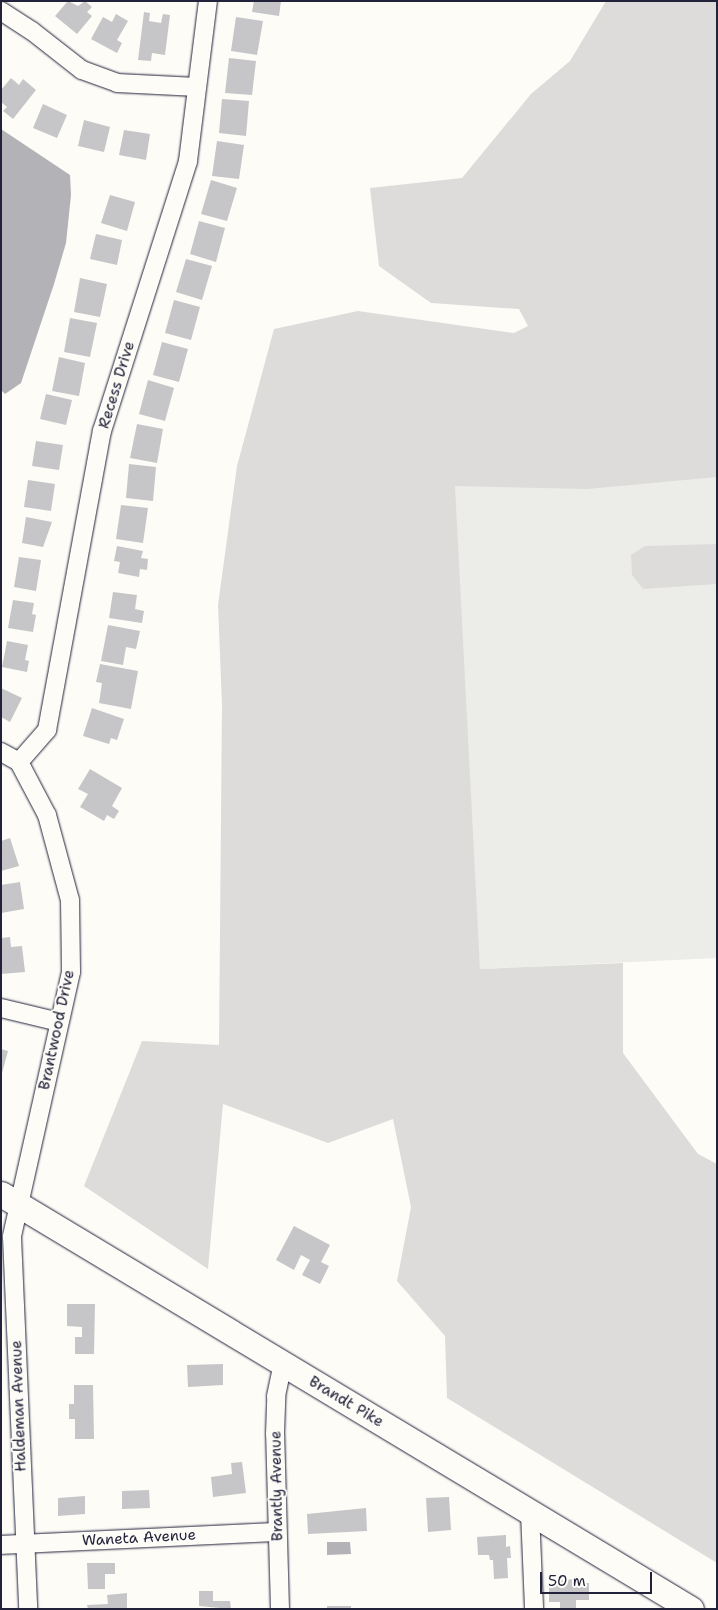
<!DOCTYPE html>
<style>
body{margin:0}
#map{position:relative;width:718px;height:1610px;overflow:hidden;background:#fdfcf7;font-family:"Shantell Sans",sans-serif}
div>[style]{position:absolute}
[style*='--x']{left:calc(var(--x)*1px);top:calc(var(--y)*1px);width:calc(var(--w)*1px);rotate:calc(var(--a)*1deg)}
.built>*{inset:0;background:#ecece9}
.green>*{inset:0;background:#dddcdb}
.water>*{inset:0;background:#b2b2b7}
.building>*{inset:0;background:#c6c6c8}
.roads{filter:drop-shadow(0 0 1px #22223b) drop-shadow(0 0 1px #22223b)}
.street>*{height:18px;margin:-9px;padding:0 9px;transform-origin:9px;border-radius:9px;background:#fdfcf7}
.secondary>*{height:25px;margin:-12.5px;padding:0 12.5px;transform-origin:12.5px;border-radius:12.5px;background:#fdfcf7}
span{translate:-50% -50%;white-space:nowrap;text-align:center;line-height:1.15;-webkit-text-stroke:4px #fdfcf7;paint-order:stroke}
.street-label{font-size:15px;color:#22223b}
.frame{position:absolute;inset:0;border:2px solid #22223b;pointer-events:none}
.scale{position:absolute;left:540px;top:1572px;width:112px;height:22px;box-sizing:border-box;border:2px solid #22223b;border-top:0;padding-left:6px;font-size:15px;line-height:18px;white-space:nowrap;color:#22223b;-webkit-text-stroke:4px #fdfcf7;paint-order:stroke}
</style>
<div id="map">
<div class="built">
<i style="clip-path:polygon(717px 416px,717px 958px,480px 969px,441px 434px)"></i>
</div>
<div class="green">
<i style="clip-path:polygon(606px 1px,717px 1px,717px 477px,587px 489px,455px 486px,480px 969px,623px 963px,623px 1053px,698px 1154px,717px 1164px,717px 1563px,447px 1398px,445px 1336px,397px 1281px,411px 1207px,393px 1119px,328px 1143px,223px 1104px,208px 1269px,84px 1186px,142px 1041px,219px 1045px,222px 705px,218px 605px,237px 466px,274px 329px,358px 311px,514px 333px,528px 326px,519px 309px,431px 303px,379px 266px,370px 188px,462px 178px,531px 94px,570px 61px)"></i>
<i style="clip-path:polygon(717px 544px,717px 584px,643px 589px,632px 575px,631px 555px,645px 546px)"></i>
</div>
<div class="water">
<i style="clip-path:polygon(1px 129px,70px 175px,71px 195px,66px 243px,54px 284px,21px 383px,5px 394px,1px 390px)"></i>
<i style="clip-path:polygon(327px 1542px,350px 1542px,351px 1554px,327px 1555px)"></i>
</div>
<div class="building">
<i style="clip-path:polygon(68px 1px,78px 6px,85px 1px,92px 7px,87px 12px,92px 16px,77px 34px,55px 16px)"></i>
<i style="clip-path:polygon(254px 1px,281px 1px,279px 16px,252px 12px)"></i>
<i style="clip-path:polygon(144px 12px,150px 13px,149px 21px,161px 23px,163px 14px,170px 15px,165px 55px,152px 53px,151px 61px,138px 60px)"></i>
<i style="clip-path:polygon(116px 14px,128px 21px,117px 40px,122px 43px,117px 53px,91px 39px,103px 17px,112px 22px)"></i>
<i style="clip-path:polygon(236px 17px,263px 21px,257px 55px,231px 51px)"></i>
<i style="clip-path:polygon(229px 58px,256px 61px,252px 95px,225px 93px)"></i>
<i style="clip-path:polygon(11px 78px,19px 85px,23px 79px,36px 90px,13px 119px,3px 111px,7px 107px,1px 102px,1px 90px)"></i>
<i style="clip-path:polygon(222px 99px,249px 101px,246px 136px,219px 133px)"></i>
<i style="clip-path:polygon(43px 104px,67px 115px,57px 138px,33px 128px)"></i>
<i style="clip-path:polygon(84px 120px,110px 127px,104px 152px,78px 146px)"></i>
<i style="clip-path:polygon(124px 130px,150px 134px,146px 160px,119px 155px)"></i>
<i style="clip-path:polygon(217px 141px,244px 145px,239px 179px,212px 176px)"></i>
<i style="clip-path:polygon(211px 180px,237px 188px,227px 221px,201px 214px)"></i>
<i style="clip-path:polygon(110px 195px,135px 202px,127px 231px,101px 223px)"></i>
<i style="clip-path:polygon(199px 221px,225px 228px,216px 262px,190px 254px)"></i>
<i style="clip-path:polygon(96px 234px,122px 240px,117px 265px,90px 259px)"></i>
<i style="clip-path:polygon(186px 259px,212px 266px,202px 300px,176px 292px)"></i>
<i style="clip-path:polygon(80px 278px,107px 284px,100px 317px,74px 312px)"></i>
<i style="clip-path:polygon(174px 300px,200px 307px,191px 340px,165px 333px)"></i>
<i style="clip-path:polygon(70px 318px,97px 323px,90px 357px,64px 352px)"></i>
<i style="clip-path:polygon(162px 342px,188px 349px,179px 382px,153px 375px)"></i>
<i style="clip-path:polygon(59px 357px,85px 363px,79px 396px,52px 391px)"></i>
<i style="clip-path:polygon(148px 380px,174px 388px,165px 421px,139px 414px)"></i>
<i style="clip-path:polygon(46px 394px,72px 400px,66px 425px,40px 419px)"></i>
<i style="clip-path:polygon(137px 424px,163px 429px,157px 463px,130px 458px)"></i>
<i style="clip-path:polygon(36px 441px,63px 445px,59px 470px,32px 466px)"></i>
<i style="clip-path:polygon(129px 464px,156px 467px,153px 501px,126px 498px)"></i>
<i style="clip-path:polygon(28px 480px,55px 484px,51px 511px,24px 507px)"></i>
<i style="clip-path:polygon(121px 505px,148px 508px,143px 543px,116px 539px)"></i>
<i style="clip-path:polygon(26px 517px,52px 522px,43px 547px,22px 543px)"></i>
<i style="clip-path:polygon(117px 546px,143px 551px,141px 558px,148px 559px,147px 570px,140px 569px,139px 577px,118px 573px,120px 562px,114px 561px)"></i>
<i style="clip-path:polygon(19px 557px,41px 560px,36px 591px,14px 587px)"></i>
<i style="clip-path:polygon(113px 592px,137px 595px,135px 609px,144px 611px,142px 623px,109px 618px)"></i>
<i style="clip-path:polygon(13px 600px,34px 603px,32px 614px,36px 615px,33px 632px,8px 628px)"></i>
<i style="clip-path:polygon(108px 625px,140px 631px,136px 649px,126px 647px,123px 665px,101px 661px)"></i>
<i style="clip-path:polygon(7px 641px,28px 645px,25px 660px,29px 661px,27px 672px,2px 667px)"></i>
<i style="clip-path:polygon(100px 664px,138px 671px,131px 709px,99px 703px,102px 683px,96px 682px)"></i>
<i style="clip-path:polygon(1px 688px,22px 698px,10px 722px,1px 717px)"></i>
<i style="clip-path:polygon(92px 708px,124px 719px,117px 740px,111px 738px,109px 744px,83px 736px)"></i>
<i style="clip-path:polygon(90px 769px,122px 788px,112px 806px,119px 811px,114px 819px,107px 815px,104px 821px,80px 807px,88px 794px,78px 789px)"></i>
<i style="clip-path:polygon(10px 838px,19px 866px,1px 871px,1px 841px)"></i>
<i style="clip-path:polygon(20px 882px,24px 909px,1px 913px,1px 885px)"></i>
<i style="clip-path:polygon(10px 937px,11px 947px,22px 946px,25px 972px,1px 974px,1px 938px)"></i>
<i style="clip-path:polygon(1px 1049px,8px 1051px,2px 1073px,1px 1073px)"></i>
<i style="clip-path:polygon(294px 1226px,330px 1245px,321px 1262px,329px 1266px,320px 1284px,302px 1275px,310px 1260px,301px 1255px,294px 1270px,276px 1260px)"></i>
<i style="clip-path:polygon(67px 1304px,95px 1304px,94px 1354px,75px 1354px,75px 1337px,82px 1337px,82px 1327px,67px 1326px)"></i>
<i style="clip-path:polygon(223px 1364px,223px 1385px,188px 1387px,187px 1365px)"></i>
<i style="clip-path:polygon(74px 1385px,93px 1385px,94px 1439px,75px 1439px,75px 1419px,69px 1419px,69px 1404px,74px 1404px)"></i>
<i style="clip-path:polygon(242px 1462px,246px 1493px,213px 1497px,211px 1477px,232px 1474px,231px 1463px)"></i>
<i style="clip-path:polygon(149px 1490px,150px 1508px,122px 1509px,122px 1491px)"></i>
<i style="clip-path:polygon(85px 1496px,85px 1514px,58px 1516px,58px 1498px)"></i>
<i style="clip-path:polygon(449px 1497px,451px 1530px,428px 1532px,426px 1498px)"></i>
<i style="clip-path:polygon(366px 1508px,367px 1531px,308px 1534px,307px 1514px)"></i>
<i style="clip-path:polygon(506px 1535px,506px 1547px,510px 1546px,511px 1558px,507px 1558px,508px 1578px,494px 1579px,493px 1560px,490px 1560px,489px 1555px,478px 1555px,477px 1537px)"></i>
<i style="clip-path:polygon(87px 1563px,115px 1563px,115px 1574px,105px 1574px,105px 1589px,88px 1589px)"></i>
<i style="clip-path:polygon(577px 1579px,577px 1583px,589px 1583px,589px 1600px,576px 1600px,576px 1609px,560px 1609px,560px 1602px,549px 1602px,549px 1584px,561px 1584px,561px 1580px)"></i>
<i style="clip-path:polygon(199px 1591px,213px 1591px,213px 1601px,230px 1601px,231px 1609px,199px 1606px)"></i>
<i style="clip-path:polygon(127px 1593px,127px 1609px,88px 1609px,87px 1605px,108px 1604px,107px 1595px)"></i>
<i style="clip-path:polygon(327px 1606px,351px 1606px,351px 1609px,327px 1609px)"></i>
</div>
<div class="roads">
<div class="street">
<i style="--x:1;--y:11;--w:37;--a:33"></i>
<i style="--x:32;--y:31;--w:63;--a:38"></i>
<i style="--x:82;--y:70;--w:37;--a:20"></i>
<i style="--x:117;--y:83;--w:80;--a:2.9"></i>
<i style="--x:1;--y:752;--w:21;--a:29"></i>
<i style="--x:19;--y:762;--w:60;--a:62.2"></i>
<i style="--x:47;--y:815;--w:88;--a:74.9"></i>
<i style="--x:70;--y:900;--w:72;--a:89.2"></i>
<i style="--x:71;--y:972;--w:271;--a:102.6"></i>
<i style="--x:12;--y:1237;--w:372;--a:87.5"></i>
<i style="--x:19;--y:762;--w:43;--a:-48.8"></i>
<i style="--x:47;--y:730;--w:304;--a:-79.6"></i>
<i style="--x:102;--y:431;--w:283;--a:-72.3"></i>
<i style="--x:188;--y:161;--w:161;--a:-82.9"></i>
<i style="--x:1;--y:1008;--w:60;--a:13.6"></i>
<i style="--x:530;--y:1512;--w:97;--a:87.6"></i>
<i style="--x:1;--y:1545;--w:276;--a:-2.7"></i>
<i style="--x:280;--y:1609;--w:175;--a:-91.6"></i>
<i style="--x:275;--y:1434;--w:38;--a:-88"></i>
<i style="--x:276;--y:1396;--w:33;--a:-78"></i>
</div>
<div class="secondary">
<i style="--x:1;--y:1194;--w:805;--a:31.02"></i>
</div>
</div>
<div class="street-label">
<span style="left:117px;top:385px;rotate:-73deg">Recess Drive</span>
<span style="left:57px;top:1030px;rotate:-78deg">Brantwood Drive</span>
<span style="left:346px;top:1402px;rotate:31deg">Brandt Pike</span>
<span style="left:19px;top:1406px;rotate:-92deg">Haldeman Avenue</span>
<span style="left:277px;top:1486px;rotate:-91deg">Brantly Avenue</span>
<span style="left:139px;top:1538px;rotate:-3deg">Waneta Avenue</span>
</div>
<div class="frame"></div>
<div class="scale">50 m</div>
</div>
